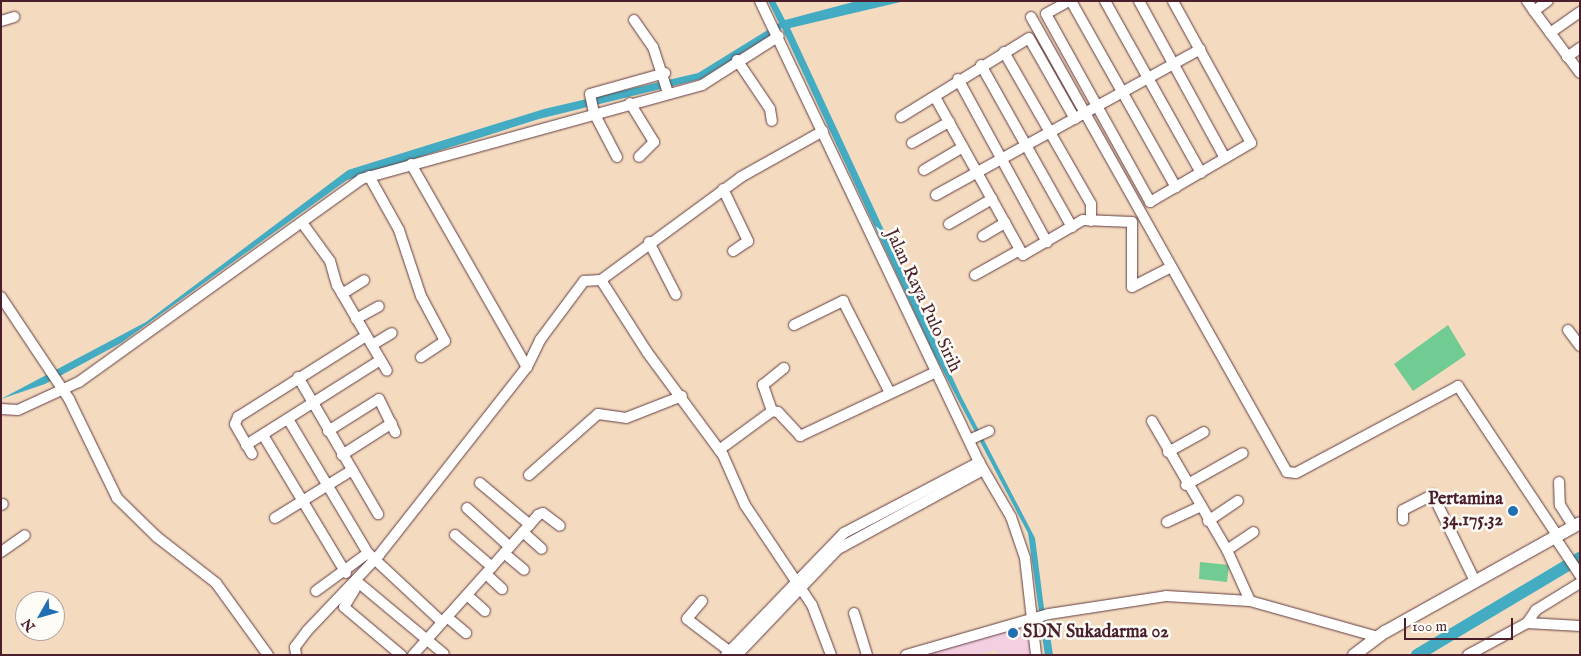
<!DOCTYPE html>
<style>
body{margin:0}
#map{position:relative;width:1581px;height:656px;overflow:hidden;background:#f4dbbf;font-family:"IM FELL English",serif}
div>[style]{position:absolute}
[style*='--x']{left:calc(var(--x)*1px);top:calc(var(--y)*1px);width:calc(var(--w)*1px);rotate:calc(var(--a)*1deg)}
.built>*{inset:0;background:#f2cfe1}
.green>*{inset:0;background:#71cc93}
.water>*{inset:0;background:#43acc2}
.canal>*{height:8px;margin:-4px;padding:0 4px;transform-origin:4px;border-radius:4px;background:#43acc2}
.river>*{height:12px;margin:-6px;padding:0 6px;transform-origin:6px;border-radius:6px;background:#43acc2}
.roads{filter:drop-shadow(0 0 1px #643b41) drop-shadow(0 0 1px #643b41)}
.minor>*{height:10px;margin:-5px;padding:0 5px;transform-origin:5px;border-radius:5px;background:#fff}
.major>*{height:12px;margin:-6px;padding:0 6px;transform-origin:6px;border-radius:6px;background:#fff}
.dots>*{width:14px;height:14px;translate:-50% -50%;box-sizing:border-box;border:2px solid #fdfcf7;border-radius:50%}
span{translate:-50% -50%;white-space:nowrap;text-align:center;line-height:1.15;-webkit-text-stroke:5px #fdfcf7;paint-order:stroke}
.street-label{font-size:18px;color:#4a1f2b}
.poi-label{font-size:18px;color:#4a1f2b;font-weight:700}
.right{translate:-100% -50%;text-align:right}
.left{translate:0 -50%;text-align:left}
.frame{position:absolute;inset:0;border:2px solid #4a1f2b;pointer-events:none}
.north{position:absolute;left:15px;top:591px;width:50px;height:50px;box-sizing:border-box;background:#fdfcf7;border:1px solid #b5a4a5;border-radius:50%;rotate:232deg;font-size:14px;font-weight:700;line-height:20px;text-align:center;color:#4a1f2b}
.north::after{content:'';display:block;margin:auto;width:18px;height:22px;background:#1f6fb2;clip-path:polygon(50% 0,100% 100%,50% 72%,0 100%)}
.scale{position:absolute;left:1404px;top:618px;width:109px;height:22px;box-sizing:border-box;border:2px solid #4a1f2b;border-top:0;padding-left:6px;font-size:15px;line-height:18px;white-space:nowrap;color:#4a1f2b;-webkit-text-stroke:4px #fdfcf7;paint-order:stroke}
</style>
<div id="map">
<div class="built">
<i style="clip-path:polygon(1026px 625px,1031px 655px,998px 655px,996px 650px,978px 655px,919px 655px)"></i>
</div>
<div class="green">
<i style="clip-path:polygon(1448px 325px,1466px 355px,1413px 391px,1394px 364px)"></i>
<i style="clip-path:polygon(1200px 562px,1229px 565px,1227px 582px,1199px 579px)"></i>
</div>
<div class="water">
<i style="clip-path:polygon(768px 1px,775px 1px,785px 20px,857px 1px,905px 1px,790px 28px,961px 396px,1035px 538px,1046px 624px,1041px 625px,1028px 533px,933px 352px,782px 28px,701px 79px,539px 119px,347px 180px,121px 343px,45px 384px,1px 399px,146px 322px,348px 170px,544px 109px,698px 73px,779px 23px)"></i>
</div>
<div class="canal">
<i style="--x:1043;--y:615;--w:40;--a:81.5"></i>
</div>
<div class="river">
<i style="--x:1417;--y:655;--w:190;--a:-30.8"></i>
</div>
<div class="roads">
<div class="minor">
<i style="--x:760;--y:1;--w:510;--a:64.59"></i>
<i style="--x:979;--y:462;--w:64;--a:59.8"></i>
<i style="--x:1011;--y:517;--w:43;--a:71.1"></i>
<i style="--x:1025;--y:558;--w:98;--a:83.5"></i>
<i style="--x:1069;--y:1;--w:26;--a:151"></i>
<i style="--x:1046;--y:14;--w:215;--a:61"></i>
<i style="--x:1150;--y:202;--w:117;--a:-30.3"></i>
<i style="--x:1251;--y:143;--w:162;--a:-118.8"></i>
<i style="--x:1071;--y:1;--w:214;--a:60.6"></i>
<i style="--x:1105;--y:1;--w:197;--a:60.8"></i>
<i style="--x:1139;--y:1;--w:179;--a:61.3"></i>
<i style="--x:1527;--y:1;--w:12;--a:55"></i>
<i style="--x:1534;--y:11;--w:17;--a:-36"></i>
<i style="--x:1534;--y:11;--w:77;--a:53.4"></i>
<i style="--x:1031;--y:17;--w:522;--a:60.64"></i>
<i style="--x:1287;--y:472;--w:9;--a:6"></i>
<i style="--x:1296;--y:473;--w:184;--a:-28.2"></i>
<i style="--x:1458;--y:386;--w:179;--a:56.4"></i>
<i style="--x:634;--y:20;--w:33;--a:55"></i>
<i style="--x:653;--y:47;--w:48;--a:71.9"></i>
<i style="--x:1;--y:21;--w:14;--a:-17"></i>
<i style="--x:1550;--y:33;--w:37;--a:-35"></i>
<i style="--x:1004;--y:52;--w:175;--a:60.2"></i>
<i style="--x:1091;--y:204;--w:17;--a:90"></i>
<i style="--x:1567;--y:57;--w:16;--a:-35"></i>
<i style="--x:737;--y:60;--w:59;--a:56"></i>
<i style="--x:770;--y:109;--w:12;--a:81"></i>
<i style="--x:981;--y:65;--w:186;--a:60.7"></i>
<i style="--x:958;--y:79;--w:186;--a:61.4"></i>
<i style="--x:935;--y:97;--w:181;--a:60.9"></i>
<i style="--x:1023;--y:255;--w:69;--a:-30.3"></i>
<i style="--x:1083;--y:220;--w:49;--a:2.3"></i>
<i style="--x:1132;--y:222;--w:65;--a:90"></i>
<i style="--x:1132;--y:287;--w:44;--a:-27.1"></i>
<i style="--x:630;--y:103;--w:46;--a:58.4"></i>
<i style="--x:654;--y:142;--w:21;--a:135"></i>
<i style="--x:901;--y:117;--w:150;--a:-31.7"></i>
<i style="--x:1029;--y:38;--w:93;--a:60.4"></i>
<i style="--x:912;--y:143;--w:43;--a:-29.6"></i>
<i style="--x:617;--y:157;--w:50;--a:-117.6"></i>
<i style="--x:594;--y:113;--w:19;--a:-102"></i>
<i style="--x:590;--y:94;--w:78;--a:-15.6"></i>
<i style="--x:411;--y:164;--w:234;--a:60.3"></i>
<i style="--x:924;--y:170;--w:45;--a:-30.5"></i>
<i style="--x:369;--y:176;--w:62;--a:60.9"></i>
<i style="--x:399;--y:230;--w:70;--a:71.6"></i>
<i style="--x:421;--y:296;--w:51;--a:61.9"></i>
<i style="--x:445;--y:341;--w:29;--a:146"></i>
<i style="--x:723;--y:189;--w:58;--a:64.3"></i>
<i style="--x:748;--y:241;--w:18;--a:146"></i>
<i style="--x:936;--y:195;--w:302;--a:-28.9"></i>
<i style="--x:303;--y:224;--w:46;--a:53.9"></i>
<i style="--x:330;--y:261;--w:25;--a:74"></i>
<i style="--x:337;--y:285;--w:99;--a:59.8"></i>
<i style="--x:949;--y:224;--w:50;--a:-30.2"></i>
<i style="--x:983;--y:236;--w:26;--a:-31"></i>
<i style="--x:649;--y:242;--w:59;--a:63"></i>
<i style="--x:975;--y:275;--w:51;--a:-29.1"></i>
<i style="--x:601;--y:280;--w:85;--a:57.4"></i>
<i style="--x:647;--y:352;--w:128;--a:53.6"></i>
<i style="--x:723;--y:455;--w:55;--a:66.3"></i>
<i style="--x:745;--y:505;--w:120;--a:56.2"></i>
<i style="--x:812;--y:605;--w:53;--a:69.2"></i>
<i style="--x:342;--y:294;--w:26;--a:-32"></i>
<i style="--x:1;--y:297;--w:123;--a:56.3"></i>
<i style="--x:69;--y:399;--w:110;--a:64.1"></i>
<i style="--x:117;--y:498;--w:56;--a:44.3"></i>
<i style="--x:157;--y:537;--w:75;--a:37.9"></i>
<i style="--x:216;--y:583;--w:89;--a:54.2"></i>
<i style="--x:356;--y:319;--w:26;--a:-29"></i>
<i style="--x:794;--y:325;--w:55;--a:-26.1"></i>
<i style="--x:843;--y:301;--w:101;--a:62.9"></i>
<i style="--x:1568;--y:330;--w:20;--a:53"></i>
<i style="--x:372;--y:345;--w:23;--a:-31"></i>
<i style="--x:298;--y:377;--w:159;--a:59.7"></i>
<i style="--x:1;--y:409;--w:17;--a:3"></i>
<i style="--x:18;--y:410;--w:67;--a:-24.7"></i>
<i style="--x:79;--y:382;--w:347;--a:-35.7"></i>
<i style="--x:361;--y:179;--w:354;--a:-15.4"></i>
<i style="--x:702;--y:85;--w:91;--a:-32.5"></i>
<i style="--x:772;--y:411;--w:28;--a:-109"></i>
<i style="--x:763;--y:385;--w:27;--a:-39"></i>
<i style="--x:288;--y:419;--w:156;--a:59.2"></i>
<i style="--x:368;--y:553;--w:101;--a:43"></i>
<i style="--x:1152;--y:421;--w:149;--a:59.8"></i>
<i style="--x:1227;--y:550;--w:56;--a:65.7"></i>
<i style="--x:328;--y:431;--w:60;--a:-32.1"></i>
<i style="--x:379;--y:399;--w:37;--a:64"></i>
<i style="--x:263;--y:435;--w:161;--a:59"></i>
<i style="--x:969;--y:440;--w:22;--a:-24"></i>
<i style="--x:246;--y:445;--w:157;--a:-32.3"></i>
<i style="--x:719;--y:450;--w:66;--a:-36.3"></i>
<i style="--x:772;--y:411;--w:6;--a:9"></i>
<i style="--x:778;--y:412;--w:33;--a:47"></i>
<i style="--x:800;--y:436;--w:150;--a:-25.2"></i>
<i style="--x:1168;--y:452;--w:41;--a:-29.1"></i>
<i style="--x:252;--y:454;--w:34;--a:-120"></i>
<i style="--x:235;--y:424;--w:8;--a:-67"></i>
<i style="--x:238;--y:417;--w:151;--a:-32.3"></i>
<i style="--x:342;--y:455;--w:59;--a:-32.6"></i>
<i style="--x:529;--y:475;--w:92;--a:-41.5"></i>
<i style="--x:598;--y:414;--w:28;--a:8"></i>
<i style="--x:626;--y:418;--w:60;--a:-21.4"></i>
<i style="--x:1559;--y:482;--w:23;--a:88"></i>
<i style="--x:1560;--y:505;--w:25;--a:58"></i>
<i style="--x:480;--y:483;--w:65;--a:40"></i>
<i style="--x:1186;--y:485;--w:65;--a:-29.3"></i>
<i style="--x:1;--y:505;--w:2;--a:-27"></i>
<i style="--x:467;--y:508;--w:58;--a:42.2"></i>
<i style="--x:275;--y:518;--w:91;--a:-31.9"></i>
<i style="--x:1403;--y:520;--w:10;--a:-90"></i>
<i style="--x:1403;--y:510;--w:34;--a:-27"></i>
<i style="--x:1433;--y:495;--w:96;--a:64"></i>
<i style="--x:1208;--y:521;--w:36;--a:-34"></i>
<i style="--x:1167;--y:522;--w:35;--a:-25"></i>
<i style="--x:523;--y:532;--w:25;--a:42"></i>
<i style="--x:455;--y:535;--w:49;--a:40.9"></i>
<i style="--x:1554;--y:536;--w:47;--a:56.3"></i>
<i style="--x:1227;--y:550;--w:32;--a:-34"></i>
<i style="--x:1;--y:552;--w:29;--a:-35"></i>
<i style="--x:504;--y:553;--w:26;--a:40"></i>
<i style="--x:486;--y:574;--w:22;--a:43"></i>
<i style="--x:360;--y:584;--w:109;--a:39.8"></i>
<i style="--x:355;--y:589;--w:21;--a:121"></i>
<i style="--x:344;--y:607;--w:75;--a:40.1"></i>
<i style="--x:316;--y:591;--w:64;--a:-36.2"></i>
<i style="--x:467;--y:595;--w:24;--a:42"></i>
<i style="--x:702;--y:601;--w:23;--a:130"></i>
<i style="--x:687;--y:619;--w:53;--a:37.3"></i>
<i style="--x:854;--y:613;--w:44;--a:72.8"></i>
<i style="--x:447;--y:617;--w:25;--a:40"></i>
<i style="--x:1527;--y:623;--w:16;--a:-55"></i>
<i style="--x:1536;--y:610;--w:52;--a:-31.5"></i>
<i style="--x:296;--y:655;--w:8;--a:-97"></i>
<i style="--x:295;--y:647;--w:20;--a:-53"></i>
<i style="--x:307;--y:631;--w:105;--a:-46.5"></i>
<i style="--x:379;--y:555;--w:239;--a:-51.8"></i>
<i style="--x:527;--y:367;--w:30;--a:-64"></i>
<i style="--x:540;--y:340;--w:74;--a:-53.3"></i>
<i style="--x:584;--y:281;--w:17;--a:-3"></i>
<i style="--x:601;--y:280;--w:174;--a:-36.3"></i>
<i style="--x:741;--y:177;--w:94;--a:-29.3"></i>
<i style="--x:413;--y:655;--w:188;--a:-48.2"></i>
<i style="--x:538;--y:515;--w:5;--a:-22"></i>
<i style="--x:543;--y:513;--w:21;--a:37"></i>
<i style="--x:726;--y:655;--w:170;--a:-46"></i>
<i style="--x:844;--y:533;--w:153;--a:-27.7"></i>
<i style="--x:737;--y:655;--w:146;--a:-46.4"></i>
<i style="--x:838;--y:549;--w:165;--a:-28.6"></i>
<i style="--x:906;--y:655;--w:149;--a:-16"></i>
<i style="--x:1049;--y:614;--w:118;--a:-8.7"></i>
<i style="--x:1166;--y:596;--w:84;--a:3.4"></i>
<i style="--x:1250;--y:601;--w:133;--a:15.7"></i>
<i style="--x:1468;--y:655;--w:67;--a:-28.5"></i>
<i style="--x:1527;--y:623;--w:53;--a:3.2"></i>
</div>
<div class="major">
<i style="--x:1354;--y:655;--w:39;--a:-37"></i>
<i style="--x:1385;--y:632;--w:223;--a:-29.2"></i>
</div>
</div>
<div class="dots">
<i style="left:1513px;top:511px;background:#1f6fb2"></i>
<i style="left:1013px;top:633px;background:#1f6fb2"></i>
</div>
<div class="street-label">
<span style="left:922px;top:301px;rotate:65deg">Jalan Raya Pulo Sirih</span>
</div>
<div class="poi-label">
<span class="right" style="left:1503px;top:511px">Pertamina<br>34.175.32</span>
<span class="left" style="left:1023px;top:633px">SDN Sukadarma 02</span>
</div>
<div class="frame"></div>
<div class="north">N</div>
<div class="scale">100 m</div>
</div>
